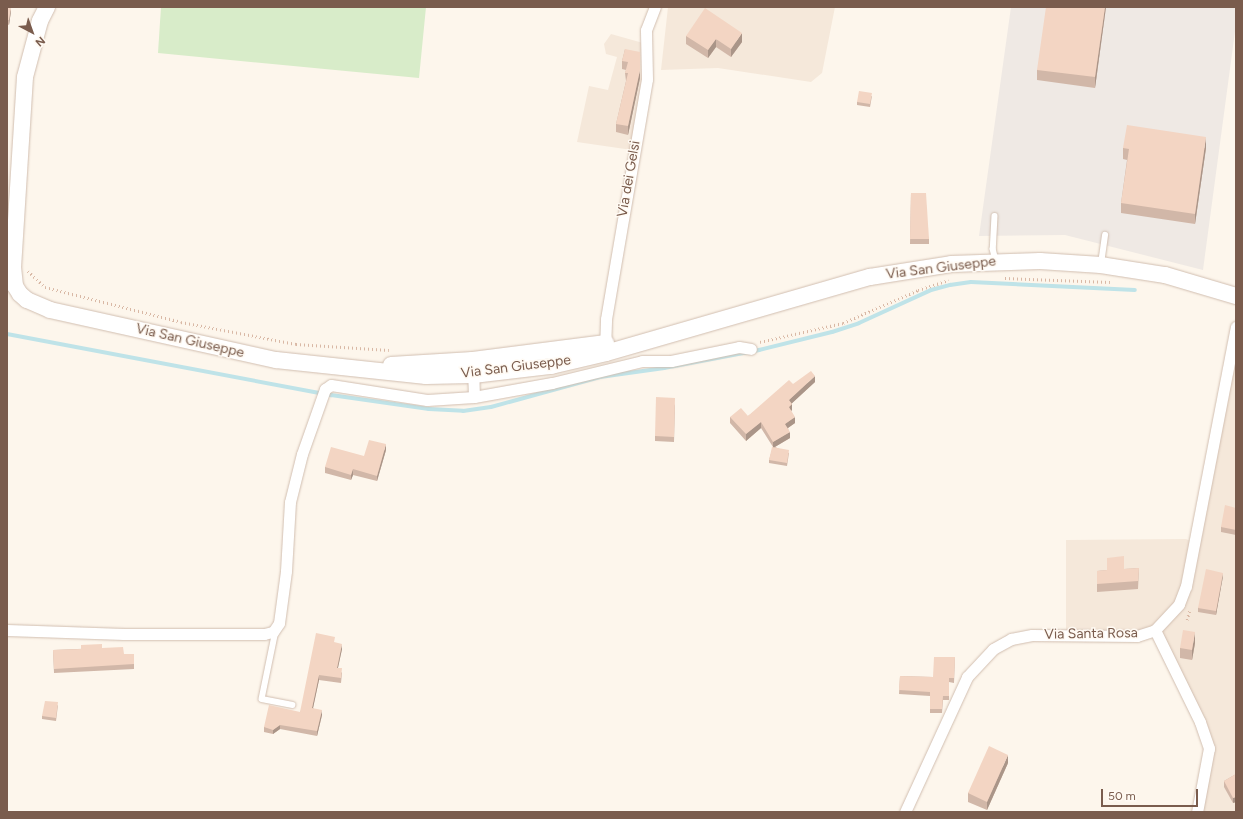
<!DOCTYPE html>
<style>
body{margin:0}
#map{position:relative;width:1243px;height:819px;overflow:hidden;background:#fdf6ec;font-family:Figtree,sans-serif}
div>[style]{position:absolute}
[style*='--x']{left:calc(var(--x)*1px);top:calc(var(--y)*1px);width:calc(var(--w)*1px);rotate:calc(var(--a)*1deg)}
.residential>*{inset:0;background:#f5e8da}
.industrial>*{inset:0;background:#efe9e4}
.green>*{inset:0;background:#d8ecc9}
.stream>*{height:4px;margin:-2px;padding:0 2px;transform-origin:2px;border-radius:2px;background:#bfe3e8}
.path>*{height:2.5px;margin-top:-1.25px;transform-origin:0;background:repeating-linear-gradient(90deg,#d9b8a5 0 1px,transparent 0 4px)}
.roads{filter:drop-shadow(0 0 1px #d1beb0) drop-shadow(0 0 1px #d1beb0)}
.lane>*{height:5.5px;margin:-2.75px;padding:0 2.75px;transform-origin:2.75px;border-radius:2.75px;background:#fff}
.street>*{height:11px;margin:-5.5px;padding:0 5.5px;transform-origin:5.5px;border-radius:5.5px;background:#fff}
.secondary>*{height:16px;margin:-8px;padding:0 8px;transform-origin:8px;border-radius:8px;background:#fff}
.wall>*{inset:0;background:#d1b7a8}
.shaded-wall>*{inset:0;background:#aa9588}
.building>*{inset:0;background:#f3d5c3}
span{translate:-50% -50%;white-space:nowrap;text-align:center;line-height:1.15;-webkit-text-stroke:3px #fffaf3;paint-order:stroke}
.street-label{font-size:14px;color:#7a5c4d}
.frame{position:absolute;inset:0;border:8px solid #7a5c4d;pointer-events:none}
.north{position:absolute;left:12px;top:12px;width:40px;height:40px;-webkit-text-stroke:3px #fffaf3;paint-order:stroke;rotate:139deg;font-size:11px;font-weight:700;line-height:16px;text-align:center;color:#7a5c4d}
.north::after{content:'';display:block;margin:auto;width:14px;height:18px;background:#7a5c4d;clip-path:polygon(50% 0,100% 100%,50% 72%,0 100%)}
.scale{position:absolute;left:1101px;top:789px;width:97px;height:18px;box-sizing:border-box;border:2px solid #7a5c4d;border-top:0;padding-left:5px;font-size:12px;line-height:14px;white-space:nowrap;color:#7a5c4d;-webkit-text-stroke:3px #fffaf3;paint-order:stroke}
</style>
<div id="map">
<div class="residential">
<i style="clip-path:polygon(668px 7px,835px 7px,822px 73px,811px 82px,718px 68px,661px 70px)"></i>
<i style="clip-path:polygon(611px 34px,643px 43px,647px 58px,632px 150px,577px 142px,589px 86px,608px 90px,617px 57px,606px 54px,604px 44px)"></i>
<i style="clip-path:polygon(1236px 327px,1236px 812px,1197px 812px,1209px 748px,1155px 630px,1066px 635px,1066px 540px,1186px 539px,1193px 542px)"></i>
</div>
<div class="industrial">
<i style="clip-path:polygon(1011px 7px,1236px 7px,1236px 24px,1203px 270px,1065px 235px,979px 236px)"></i>
</div>
<div class="green">
<i style="clip-path:polygon(161px 7px,426px 7px,419px 78px,158px 53px)"></i>
</div>
<div class="stream">
<i style="--x:7;--y:334;--w:330;--a:10.7"></i>
<i style="--x:331;--y:395;--w:99;--a:8.1"></i>
<i style="--x:429;--y:409;--w:34;--a:3"></i>
<i style="--x:463;--y:411;--w:28;--a:-8"></i>
<i style="--x:491;--y:407;--w:113;--a:-15.4"></i>
<i style="--x:600;--y:377;--w:65;--a:-8"></i>
<i style="--x:664;--y:368;--w:97;--a:-10.7"></i>
<i style="--x:759;--y:350;--w:75;--a:-13.9"></i>
<i style="--x:832;--y:332;--w:28;--a:-18"></i>
<i style="--x:859;--y:323;--w:79;--a:-24.6"></i>
<i style="--x:931;--y:290;--w:20;--a:-15"></i>
<i style="--x:950;--y:285;--w:21;--a:-8"></i>
<i style="--x:971;--y:282;--w:164;--a:2.8"></i>
</div>
<div class="path">
<i style="--x:28;--y:271;--w:23;--a:43"></i>
<i style="--x:45;--y:287;--w:140;--a:14.4"></i>
<i style="--x:181;--y:322;--w:117;--a:10.8"></i>
<i style="--x:296;--y:344;--w:93;--a:3.7"></i>
<i style="--x:1005;--y:278;--w:105;--a:2.2"></i>
<i style="--x:760;--y:342;--w:85;--a:-12.9"></i>
<i style="--x:843;--y:323;--w:82;--a:-23.7"></i>
<i style="--x:918;--y:290;--w:32;--a:-18"></i>
<i style="--x:1187;--y:620;--w:11;--a:-75"></i>
</div>
<div class="roads">
<div class="lane">
<i style="--x:995;--y:216;--w:33;--a:93"></i>
<i style="--x:993;--y:249;--w:11;--a:75"></i>
<i style="--x:1101;--y:264;--w:29;--a:-82"></i>
<i style="--x:276;--y:631;--w:69;--a:101.6"></i>
<i style="--x:262;--y:699;--w:31;--a:11"></i>
</div>
<div class="street">
<i style="--x:605;--y:350;--w:31;--a:-88"></i>
<i style="--x:606;--y:319;--w:243;--a:-80.3"></i>
<i style="--x:647;--y:79;--w:49;--a:-91.2"></i>
<i style="--x:646;--y:30;--w:25;--a:-69"></i>
<i style="--x:473;--y:368;--w:29;--a:88"></i>
<i style="--x:7;--y:630;--w:117;--a:2"></i>
<i style="--x:124;--y:634;--w:140;--a:0"></i>
<i style="--x:264;--y:634;--w:9;--a:-13"></i>
<i style="--x:273;--y:632;--w:11;--a:-56"></i>
<i style="--x:279;--y:623;--w:52;--a:-82.3"></i>
<i style="--x:286;--y:571;--w:69;--a:-86.7"></i>
<i style="--x:290;--y:502;--w:49;--a:-76"></i>
<i style="--x:302;--y:454;--w:69;--a:-70.5"></i>
<i style="--x:325;--y:389;--w:7;--a:-34"></i>
<i style="--x:331;--y:385;--w:97;--a:8.9"></i>
<i style="--x:427;--y:400;--w:47;--a:-3.7"></i>
<i style="--x:474;--y:397;--w:79;--a:-10.2"></i>
<i style="--x:552;--y:383;--w:93;--a:-13.7"></i>
<i style="--x:642;--y:361;--w:29;--a:0"></i>
<i style="--x:671;--y:361;--w:69;--a:-11.6"></i>
<i style="--x:739;--y:347;--w:12;--a:9"></i>
<i style="--x:1155;--y:630;--w:102;--a:63.9"></i>
<i style="--x:1200;--y:722;--w:28;--a:71"></i>
<i style="--x:1209;--y:748;--w:65;--a:100.6"></i>
<i style="--x:905;--y:812;--w:149;--a:-65.3"></i>
<i style="--x:967;--y:677;--w:38;--a:-47"></i>
<i style="--x:993;--y:649;--w:21;--a:-29"></i>
<i style="--x:1011;--y:639;--w:21;--a:-11"></i>
<i style="--x:1032;--y:635;--w:105;--a:0.5"></i>
<i style="--x:1137;--y:636;--w:19;--a:-18"></i>
<i style="--x:1155;--y:630;--w:35;--a:-47"></i>
<i style="--x:1179;--y:604;--w:19;--a:-69"></i>
<i style="--x:1186;--y:586;--w:264;--a:-79.1"></i>
</div>
<div class="secondary">
<i style="--x:47;--y:7;--w:16;--a:117"></i>
<i style="--x:40;--y:21;--w:58;--a:105"></i>
<i style="--x:25;--y:77;--w:190;--a:93.6"></i>
<i style="--x:13;--y:267;--w:19;--a:84"></i>
<i style="--x:15;--y:286;--w:9;--a:58"></i>
<i style="--x:20;--y:294;--w:9;--a:41"></i>
<i style="--x:27;--y:300;--w:25;--a:23"></i>
<i style="--x:50;--y:310;--w:231;--a:12.5"></i>
<i style="--x:276;--y:360;--w:151;--a:6.1"></i>
<i style="--x:426;--y:376;--w:47;--a:-1.2"></i>
<i style="--x:473;--y:375;--w:79;--a:-6.6"></i>
<i style="--x:551;--y:366;--w:57;--a:-13.3"></i>
<i style="--x:606;--y:353;--w:275;--a:-16.1"></i>
<i style="--x:870;--y:277;--w:82;--a:-9.1"></i>
<i style="--x:951;--y:264;--w:89;--a:-1.9"></i>
<i style="--x:1040;--y:261;--w:61;--a:3.8"></i>
<i style="--x:1101;--y:265;--w:65;--a:8.9"></i>
<i style="--x:1165;--y:275;--w:74;--a:16.5"></i>
<i style="--x:391;--y:365;--w:82;--a:-3.5"></i>
<i style="--x:473;--y:360;--w:134;--a:-7.3"></i>
</div>
</div>
<div class="wall">
<i style="clip-path:polygon(7px 7px,11px 11px,9px 25px,7px 24px)"></i>
<i style="clip-path:polygon(1106px 7px,1095px 88px,1037px 80px,1037px 70px)"></i>
<i style="clip-path:polygon(686px 36px,742px 42px,731px 57px,716px 47px,708px 58px,686px 44px)"></i>
<i style="clip-path:polygon(625px 49px,640px 78px,628px 135px,616px 132px,616px 124px,626px 81px,625px 73px,626px 70px,622px 69px,622px 61px)"></i>
<i style="clip-path:polygon(872px 96px,870px 107px,857px 105px,857px 102px)"></i>
<i style="clip-path:polygon(1123px 148px,1206px 148px,1195px 224px,1121px 213px,1121px 203px,1127px 160px,1123px 159px)"></i>
<i style="clip-path:polygon(911px 193px,929px 239px,929px 244px,910px 244px)"></i>
<i style="clip-path:polygon(815px 382px,792px 403px,792px 410px,791px 411px,795px 423px,788px 428px,790px 438px,775px 447px,789px 453px,787px 466px,769px 463px,769px 460px,773px 447px,761px 428px,746px 441px,730px 423px,730px 417px,748px 416px,793px 384px)"></i>
<i style="clip-path:polygon(675px 404px,674px 442px,655px 441px,655px 436px)"></i>
<i style="clip-path:polygon(386px 450px,377px 481px,353px 475px,351px 480px,325px 473px,325px 467px)"></i>
<i style="clip-path:polygon(1236px 482px,1236px 492px,1235px 492px,1235px 487px)"></i>
<i style="clip-path:polygon(1236px 508px,1236px 535px,1221px 532px,1221px 527px)"></i>
<i style="clip-path:polygon(1107px 558px,1124px 569px,1139px 568px,1138px 589px,1097px 592px,1097px 571px,1107px 570px)"></i>
<i style="clip-path:polygon(1223px 576px,1216px 615px,1198px 612px,1198px 608px)"></i>
<i style="clip-path:polygon(335px 643px,342px 649px,338px 668px,342px 673px,341px 683px,319px 680px,313px 708px,322px 715px,317px 736px,280px 729px,273px 734px,264px 732px,264px 727px,300px 712px)"></i>
<i style="clip-path:polygon(1195px 643px,1192px 660px,1180px 658px,1180px 648px)"></i>
<i style="clip-path:polygon(102px 648px,124px 654px,134px 654px,134px 669px,54px 673px,53px 650px)"></i>
<i style="clip-path:polygon(955px 657px,954px 683px,949px 682px,949px 700px,943px 700px,942px 713px,930px 713px,930px 696px,899px 694px,900px 676px,933px 677px)"></i>
<i style="clip-path:polygon(58px 705px,56px 721px,42px 719px,42px 716px)"></i>
<i style="clip-path:polygon(1008px 763px,987px 810px,968px 802px,968px 793px)"></i>
<i style="clip-path:polygon(1236px 774px,1236px 802px,1233px 803px,1224px 787px,1224px 781px)"></i>
</div>
<div class="shaded-wall">
<i style="clip-path:polygon(11px 7px,11px 11px,9px 25px,9px 20px)"></i>
<i style="clip-path:polygon(1105px 7px,1106px 7px,1095px 88px,1095px 77px)"></i>
<i style="clip-path:polygon(742px 33px,742px 42px,731px 57px,731px 49px)"></i>
<i style="clip-path:polygon(716px 39px,716px 47px,708px 58px,708px 50px)"></i>
<i style="clip-path:polygon(640px 70px,640px 78px,628px 135px,628px 126px)"></i>
<i style="clip-path:polygon(1206px 137px,1206px 148px,1195px 224px,1195px 214px)"></i>
<i style="clip-path:polygon(815px 376px,815px 382px,789px 406px,789px 400px)"></i>
<i style="clip-path:polygon(792px 404px,792px 410px,789px 413px,789px 407px)"></i>
<i style="clip-path:polygon(795px 417px,795px 423px,785px 430px,785px 424px)"></i>
<i style="clip-path:polygon(761px 422px,761px 428px,746px 441px,746px 434px)"></i>
<i style="clip-path:polygon(790px 432px,790px 438px,773px 448px,773px 442px)"></i>
<i style="clip-path:polygon(386px 444px,386px 450px,377px 481px,377px 476px)"></i>
<i style="clip-path:polygon(353px 469px,353px 475px,351px 480px,351px 475px)"></i>
<i style="clip-path:polygon(1223px 573px,1223px 576px,1216px 615px,1216px 611px)"></i>
<i style="clip-path:polygon(1195px 632px,1195px 643px,1192px 660px,1192px 650px)"></i>
<i style="clip-path:polygon(342px 644px,342px 649px,337px 672px,337px 668px)"></i>
<i style="clip-path:polygon(319px 675px,319px 680px,312px 713px,312px 708px)"></i>
<i style="clip-path:polygon(322px 710px,322px 715px,317px 736px,317px 731px)"></i>
<i style="clip-path:polygon(280px 725px,280px 729px,273px 734px,273px 730px)"></i>
<i style="clip-path:polygon(1008px 755px,1008px 763px,987px 810px,987px 802px)"></i>
<i style="clip-path:polygon(1236px 797px,1236px 802px,1233px 803px,1233px 798px)"></i>
</div>
<div class="building">
<i style="clip-path:polygon(7px 7px,11px 7px,9px 20px,7px 20px)"></i>
<i style="clip-path:polygon(1046px 7px,1105px 7px,1095px 77px,1037px 70px)"></i>
<i style="clip-path:polygon(705px 8px,742px 33px,731px 49px,716px 39px,708px 50px,686px 36px)"></i>
<i style="clip-path:polygon(625px 49px,640px 52px,640px 70px,628px 126px,616px 124px,628px 73px,625px 73px,628px 62px,622px 61px)"></i>
<i style="clip-path:polygon(859px 91px,872px 93px,870px 104px,857px 102px)"></i>
<i style="clip-path:polygon(1127px 125px,1206px 137px,1195px 214px,1121px 203px,1129px 149px,1123px 148px)"></i>
<i style="clip-path:polygon(911px 193px,926px 193px,929px 239px,910px 239px)"></i>
<i style="clip-path:polygon(811px 371px,815px 376px,789px 400px,792px 404px,789px 407px,795px 417px,785px 424px,790px 432px,773px 442px,761px 422px,746px 434px,730px 417px,741px 408px,748px 416px,789px 380px,793px 384px)"></i>
<i style="clip-path:polygon(656px 397px,675px 398px,674px 437px,655px 436px)"></i>
<i style="clip-path:polygon(369px 440px,386px 444px,377px 476px,353px 469px,351px 475px,325px 467px,331px 447px,364px 456px)"></i>
<i style="clip-path:polygon(772px 447px,789px 450px,787px 463px,769px 460px)"></i>
<i style="clip-path:polygon(1225px 505px,1236px 508px,1236px 530px,1221px 527px)"></i>
<i style="clip-path:polygon(1124px 556px,1124px 569px,1139px 568px,1138px 581px,1097px 584px,1097px 571px,1107px 570px,1107px 558px)"></i>
<i style="clip-path:polygon(1206px 569px,1223px 573px,1216px 611px,1198px 608px)"></i>
<i style="clip-path:polygon(1183px 630px,1195px 632px,1192px 650px,1180px 648px)"></i>
<i style="clip-path:polygon(316px 633px,335px 637px,334px 642px,342px 644px,337px 668px,342px 668px,341px 678px,319px 675px,312px 708px,322px 710px,317px 731px,280px 725px,273px 730px,264px 727px,269px 705px,300px 712px)"></i>
<i style="clip-path:polygon(102px 644px,102px 648px,123px 647px,124px 654px,134px 654px,134px 664px,54px 669px,53px 650px,81px 649px,81px 645px)"></i>
<i style="clip-path:polygon(934px 657px,955px 657px,954px 678px,949px 678px,949px 696px,943px 696px,942px 709px,930px 709px,930px 692px,899px 690px,900px 676px,933px 677px)"></i>
<i style="clip-path:polygon(45px 701px,58px 702px,56px 718px,42px 716px)"></i>
<i style="clip-path:polygon(989px 746px,1008px 755px,987px 802px,968px 793px)"></i>
<i style="clip-path:polygon(1236px 774px,1236px 797px,1233px 798px,1224px 781px)"></i>
</div>
<div class="street-label">
<span style="left:629px;top:179px;rotate:-80deg">Via dei Gelsi</span>
<span style="left:941px;top:268px;rotate:-7deg">Via San Giuseppe</span>
<span style="left:190px;top:341px;rotate:13deg">Via San Giuseppe</span>
<span style="left:516px;top:367px;rotate:-7deg">Via San Giuseppe</span>
<span style="left:1091px;top:634px;rotate:-1deg">Via Santa Rosa</span>
</div>
<div class="frame"></div>
<div class="north">N</div>
<div class="scale">50 m</div>
</div>
